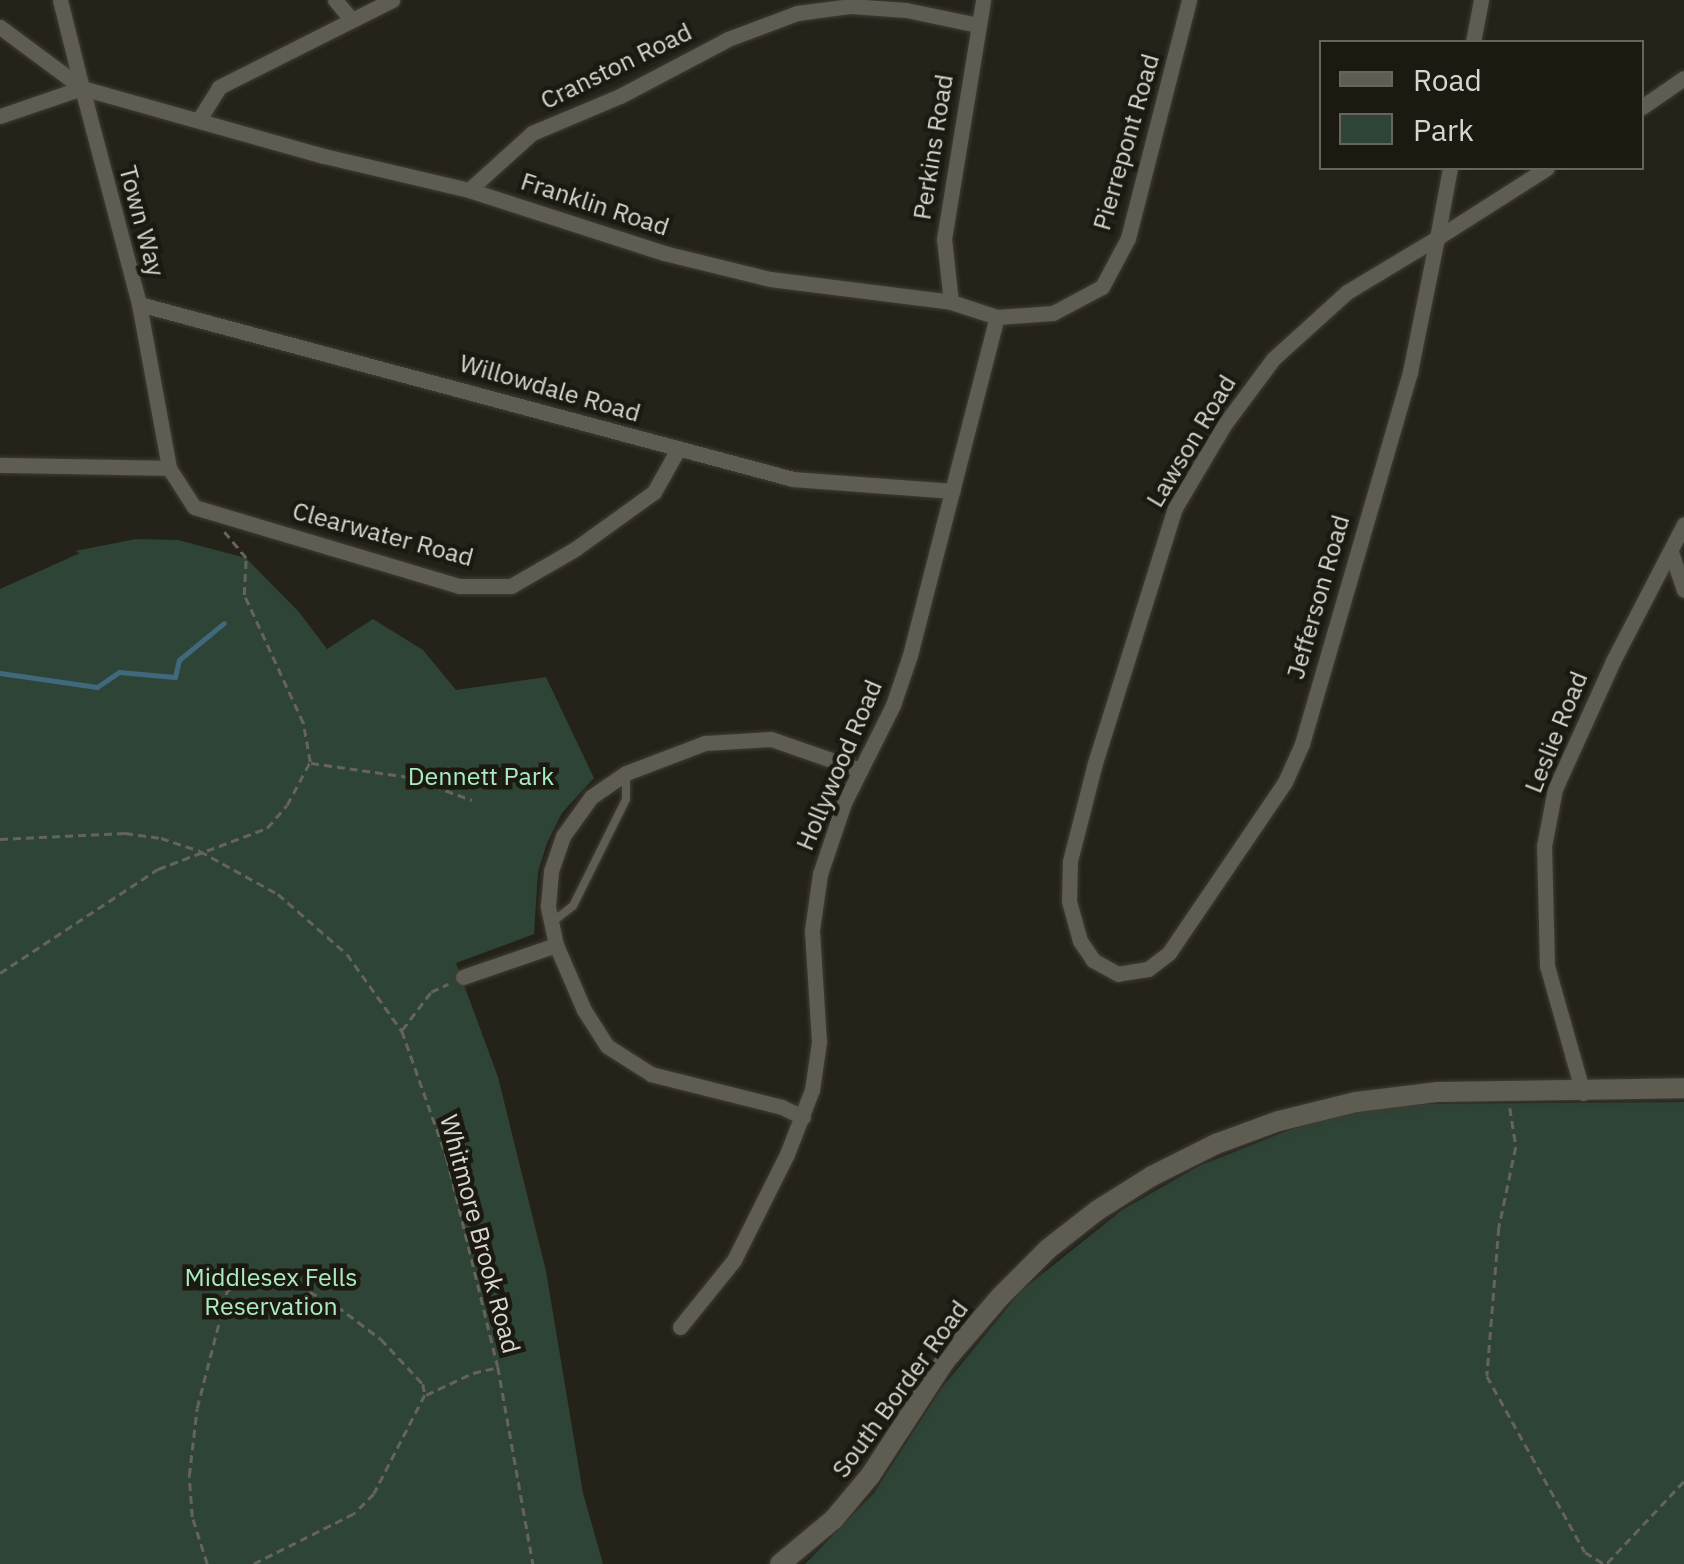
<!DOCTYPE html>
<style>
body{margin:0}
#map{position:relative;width:1684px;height:1564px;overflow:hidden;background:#252219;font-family:"IBM Plex Sans",sans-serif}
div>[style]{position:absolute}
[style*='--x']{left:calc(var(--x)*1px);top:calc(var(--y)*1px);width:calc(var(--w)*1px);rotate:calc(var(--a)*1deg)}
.green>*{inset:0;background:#2e4436}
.stream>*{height:5px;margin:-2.5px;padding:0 2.5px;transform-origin:2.5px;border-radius:2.5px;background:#40697e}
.path>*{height:2.5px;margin-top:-1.25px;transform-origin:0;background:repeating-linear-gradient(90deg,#65635b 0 8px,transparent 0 13px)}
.roads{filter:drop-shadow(0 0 2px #3e3c36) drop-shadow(0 0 2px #3e3c36)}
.lane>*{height:8px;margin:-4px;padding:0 4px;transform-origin:4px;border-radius:4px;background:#5f5c52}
.street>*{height:15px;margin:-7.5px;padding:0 7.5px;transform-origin:7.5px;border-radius:7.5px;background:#5f5c52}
.secondary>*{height:20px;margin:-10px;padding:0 10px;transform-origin:10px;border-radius:10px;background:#5f5c52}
span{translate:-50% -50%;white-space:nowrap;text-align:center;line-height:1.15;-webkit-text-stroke:9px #1b1910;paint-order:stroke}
.street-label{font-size:25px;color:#d8d6d0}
.park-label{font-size:25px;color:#a9ebc2}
.legend{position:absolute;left:1319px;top:40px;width:325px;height:130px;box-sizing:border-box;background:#1b1910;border:2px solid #67655d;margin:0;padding:12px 18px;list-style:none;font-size:30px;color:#d8d6d0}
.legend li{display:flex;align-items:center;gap:20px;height:50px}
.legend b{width:50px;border:2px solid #67655d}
</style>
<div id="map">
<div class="green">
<i style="clip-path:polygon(136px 539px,178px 540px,246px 558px,299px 612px,327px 649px,373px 619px,423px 650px,456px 690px,546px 677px,594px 778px,562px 813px,547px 843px,538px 872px,534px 934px,456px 963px,498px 1077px,546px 1271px,583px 1493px,603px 1564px,0 1564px,0 589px,80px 553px,75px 551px)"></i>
<i style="clip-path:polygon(1684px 1102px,1684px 1564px,805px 1564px,874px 1493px,941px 1389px,1021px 1291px,1122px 1210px,1199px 1166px,1292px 1129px,1363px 1110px,1428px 1104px)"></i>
</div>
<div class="stream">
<i style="--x:0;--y:673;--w:98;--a:8.2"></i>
<i style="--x:97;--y:687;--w:27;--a:-34"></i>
<i style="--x:119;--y:672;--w:56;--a:5.1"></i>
<i style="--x:175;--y:677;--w:17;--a:-77"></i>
<i style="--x:179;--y:660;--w:58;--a:-39.4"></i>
</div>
<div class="path">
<i style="--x:311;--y:763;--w:99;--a:8.1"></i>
<i style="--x:409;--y:777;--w:67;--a:20.1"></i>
<i style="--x:0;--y:839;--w:125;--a:-2.7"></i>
<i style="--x:125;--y:833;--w:36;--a:8"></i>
<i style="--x:161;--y:838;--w:41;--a:18.4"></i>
<i style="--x:200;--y:851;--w:89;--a:28.9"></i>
<i style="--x:278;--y:894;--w:91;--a:41"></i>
<i style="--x:347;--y:954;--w:95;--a:54.5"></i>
<i style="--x:402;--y:1031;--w:135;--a:70.5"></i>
<i style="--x:447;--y:1158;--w:215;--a:76.3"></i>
<i style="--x:498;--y:1367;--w:200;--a:79.9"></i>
<i style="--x:0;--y:973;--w:189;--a:-33.4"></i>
<i style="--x:158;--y:869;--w:116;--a:-20.6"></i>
<i style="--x:267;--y:828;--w:30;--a:-49"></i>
<i style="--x:287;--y:805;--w:49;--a:-61.9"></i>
<i style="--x:310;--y:762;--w:40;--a:-100"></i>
<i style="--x:303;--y:723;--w:141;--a:-114.7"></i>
<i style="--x:244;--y:595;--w:37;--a:-87"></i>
<i style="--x:246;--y:558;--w:35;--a:-130"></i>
<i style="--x:402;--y:1030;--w:48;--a:-52.7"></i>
<i style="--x:431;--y:992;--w:19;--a:-25"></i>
<i style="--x:1510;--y:1108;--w:39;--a:81"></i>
<i style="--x:1516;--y:1147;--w:83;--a:101.9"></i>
<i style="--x:1499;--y:1228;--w:148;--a:94.6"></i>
<i style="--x:1487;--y:1376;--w:201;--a:60.9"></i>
<i style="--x:1585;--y:1552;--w:22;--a:32"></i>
<i style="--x:426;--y:1395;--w:52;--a:-25.1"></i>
<i style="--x:473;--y:1373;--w:26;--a:-13"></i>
<i style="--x:1607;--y:1563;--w:112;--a:-46.8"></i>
<i style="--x:207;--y:1564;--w:49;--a:-107.7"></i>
<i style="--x:192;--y:1517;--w:41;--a:-94.2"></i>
<i style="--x:189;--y:1476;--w:68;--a:-83.3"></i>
<i style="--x:197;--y:1408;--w:121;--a:-75.6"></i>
<i style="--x:227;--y:1291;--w:32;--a:-32"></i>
<i style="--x:254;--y:1274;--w:21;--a:0"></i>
<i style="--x:275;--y:1274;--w:70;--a:27.3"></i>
<i style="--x:337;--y:1306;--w:55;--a:36.9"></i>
<i style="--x:381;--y:1339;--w:62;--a:47"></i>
<i style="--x:423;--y:1384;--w:11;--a:80"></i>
<i style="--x:425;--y:1395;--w:111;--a:117.3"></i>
<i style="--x:374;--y:1494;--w:28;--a:135"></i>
<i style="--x:354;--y:1514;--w:112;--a:153.4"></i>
</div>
<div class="roads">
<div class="lane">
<i style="--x:551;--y:923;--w:28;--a:-38"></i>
<i style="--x:573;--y:906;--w:119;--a:-63.6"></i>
<i style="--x:626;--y:799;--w:26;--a:-90"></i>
</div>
<div class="street">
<i style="--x:60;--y:0;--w:91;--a:76"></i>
<i style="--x:335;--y:0;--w:26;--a:50"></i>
<i style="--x:0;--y:27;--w:102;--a:36.6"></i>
<i style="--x:82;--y:88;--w:223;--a:75.2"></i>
<i style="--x:139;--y:304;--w:167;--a:79.6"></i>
<i style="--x:169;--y:468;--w:46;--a:57.3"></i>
<i style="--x:194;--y:507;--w:277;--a:16.6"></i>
<i style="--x:459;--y:586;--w:52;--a:0"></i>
<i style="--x:511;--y:586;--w:74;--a:-30"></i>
<i style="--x:575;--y:549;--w:97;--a:-35.8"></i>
<i style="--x:654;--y:492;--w:47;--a:-60.7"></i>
<i style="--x:1473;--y:42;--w:43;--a:-79.2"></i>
<i style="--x:82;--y:88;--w:251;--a:15.7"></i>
<i style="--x:324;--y:156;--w:149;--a:13.2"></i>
<i style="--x:469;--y:190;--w:205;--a:17.9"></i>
<i style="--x:664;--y:253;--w:109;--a:13.8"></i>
<i style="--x:770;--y:279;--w:182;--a:7.2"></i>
<i style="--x:951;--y:302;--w:48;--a:18.1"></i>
<i style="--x:997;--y:317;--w:56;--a:-4.1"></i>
<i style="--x:1053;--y:313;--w:55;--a:-28"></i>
<i style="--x:1102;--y:287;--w:55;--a:-62"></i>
<i style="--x:1128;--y:238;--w:246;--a:-75.6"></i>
<i style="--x:1642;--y:107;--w:51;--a:-34.6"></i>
<i style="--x:0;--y:116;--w:87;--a:-18.9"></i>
<i style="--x:200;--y:118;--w:36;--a:-58"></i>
<i style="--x:219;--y:87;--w:194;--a:-26.7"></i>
<i style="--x:1450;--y:168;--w:71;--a:100.5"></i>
<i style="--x:1437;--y:238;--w:137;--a:101.4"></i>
<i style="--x:1410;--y:372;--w:387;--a:106.2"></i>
<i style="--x:1302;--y:744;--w:42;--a:114.1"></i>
<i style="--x:1285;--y:782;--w:207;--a:124.2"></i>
<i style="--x:1169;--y:953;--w:26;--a:143"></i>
<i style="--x:1148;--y:969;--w:30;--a:171"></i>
<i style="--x:1118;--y:974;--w:29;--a:-151"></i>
<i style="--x:1093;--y:960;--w:23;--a:-124"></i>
<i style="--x:1080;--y:941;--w:41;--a:-105.4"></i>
<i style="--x:1069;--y:901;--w:40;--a:-88.6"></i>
<i style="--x:1070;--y:861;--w:101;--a:-75.7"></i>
<i style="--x:1095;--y:763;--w:267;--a:-72.6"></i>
<i style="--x:1175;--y:508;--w:96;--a:-59.4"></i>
<i style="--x:1224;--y:425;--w:82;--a:-53.4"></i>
<i style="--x:1273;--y:359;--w:100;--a:-42.2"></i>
<i style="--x:1347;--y:292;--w:105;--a:-31"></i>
<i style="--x:1437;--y:238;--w:130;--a:-32.5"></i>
<i style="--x:469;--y:190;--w:85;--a:-42.1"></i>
<i style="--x:532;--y:133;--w:95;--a:-22.8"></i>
<i style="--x:620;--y:96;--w:122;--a:-27.8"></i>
<i style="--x:728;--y:39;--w:74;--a:-20.6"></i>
<i style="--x:797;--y:13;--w:53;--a:-7.5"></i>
<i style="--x:850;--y:6;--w:56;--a:4.1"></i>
<i style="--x:906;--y:10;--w:74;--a:11.8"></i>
<i style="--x:951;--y:302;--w:63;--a:-96.3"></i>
<i style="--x:944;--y:239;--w:242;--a:-80.7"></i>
<i style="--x:139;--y:304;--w:677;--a:14.98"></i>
<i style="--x:793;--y:479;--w:160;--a:4.3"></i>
<i style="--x:0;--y:465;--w:169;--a:1"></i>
<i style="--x:1671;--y:552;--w:40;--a:71.1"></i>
<i style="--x:463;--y:977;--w:98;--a:-19"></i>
<i style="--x:1583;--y:1093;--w:132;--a:-105.8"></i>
<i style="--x:1547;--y:966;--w:120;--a:-91.4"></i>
<i style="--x:1544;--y:846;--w:58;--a:-79.1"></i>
<i style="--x:1555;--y:789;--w:141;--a:-65.6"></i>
<i style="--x:1613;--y:661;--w:154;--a:-62.6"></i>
<i style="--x:803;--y:1117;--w:23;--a:-155"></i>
<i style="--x:782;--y:1107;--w:135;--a:-165.9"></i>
<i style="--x:651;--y:1074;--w:52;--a:-147.5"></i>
<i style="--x:607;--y:1046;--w:43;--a:-122.6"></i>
<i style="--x:584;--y:1010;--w:71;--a:-113.3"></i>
<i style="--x:556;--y:945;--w:40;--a:-102"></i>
<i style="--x:548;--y:906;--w:35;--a:-85"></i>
<i style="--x:551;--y:871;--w:37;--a:-71"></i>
<i style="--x:563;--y:836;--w:48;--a:-54.3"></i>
<i style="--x:591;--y:797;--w:42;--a:-34.4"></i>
<i style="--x:626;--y:773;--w:85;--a:-20.8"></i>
<i style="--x:705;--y:743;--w:66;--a:-3.5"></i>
<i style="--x:771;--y:739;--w:94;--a:19.2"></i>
<i style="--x:680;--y:1327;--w:86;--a:-51.1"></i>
<i style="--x:734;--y:1260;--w:119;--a:-63.4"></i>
<i style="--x:787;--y:1154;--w:69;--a:-68.7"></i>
<i style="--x:812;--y:1090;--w:49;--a:-81.7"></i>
<i style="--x:819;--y:1042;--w:112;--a:-93.6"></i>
<i style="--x:812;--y:930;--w:57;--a:-81.9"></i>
<i style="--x:820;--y:874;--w:75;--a:-71.3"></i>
<i style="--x:844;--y:803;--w:110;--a:-63.4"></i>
<i style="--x:893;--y:705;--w:53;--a:-71.2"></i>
<i style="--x:910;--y:655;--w:349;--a:-75.6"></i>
</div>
<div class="secondary">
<i style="--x:780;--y:1564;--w:70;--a:-39.8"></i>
<i style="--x:834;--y:1519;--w:56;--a:-50.1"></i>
<i style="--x:870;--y:1476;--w:137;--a:-56.9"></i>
<i style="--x:945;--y:1361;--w:84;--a:-49.3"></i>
<i style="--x:1000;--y:1297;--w:68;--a:-45"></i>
<i style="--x:1048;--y:1249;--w:63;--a:-38"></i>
<i style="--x:1098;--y:1210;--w:64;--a:-32.2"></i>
<i style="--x:1152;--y:1176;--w:72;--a:-26.6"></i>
<i style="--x:1216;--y:1144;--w:67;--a:-20.1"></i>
<i style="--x:1279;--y:1121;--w:79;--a:-13.9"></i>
<i style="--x:1356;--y:1102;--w:83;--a:-7"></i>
<i style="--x:1438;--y:1092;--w:246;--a:-0.9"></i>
</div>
</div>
<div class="street-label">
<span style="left:616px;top:66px;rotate:-26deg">Cranston Road</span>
<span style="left:1126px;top:142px;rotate:-74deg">Pierrepont Road</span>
<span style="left:933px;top:147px;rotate:-81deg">Perkins Road</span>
<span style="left:595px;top:204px;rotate:18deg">Franklin Road</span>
<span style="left:142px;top:221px;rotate:75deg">Town Way</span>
<span style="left:550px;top:388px;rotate:16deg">Willowdale Road</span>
<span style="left:1191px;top:441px;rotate:-59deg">Lawson Road</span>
<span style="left:383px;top:534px;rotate:15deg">Clearwater Road</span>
<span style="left:1318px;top:597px;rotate:-74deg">Jefferson Road</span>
<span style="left:1556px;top:732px;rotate:-68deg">Leslie Road</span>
<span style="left:839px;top:765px;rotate:-67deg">Hollywood Road</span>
<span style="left:480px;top:1234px;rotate:75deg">Whitmore Brook Road</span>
<span style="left:900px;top:1389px;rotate:-54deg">South Border Road</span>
</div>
<div class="park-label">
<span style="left:481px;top:776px">Dennett Park</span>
<span style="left:271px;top:1292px">Middlesex Fells<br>Reservation</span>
</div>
<ul class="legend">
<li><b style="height:12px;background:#5f5c52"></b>Road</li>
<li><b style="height:28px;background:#2e4436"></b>Park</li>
</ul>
</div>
